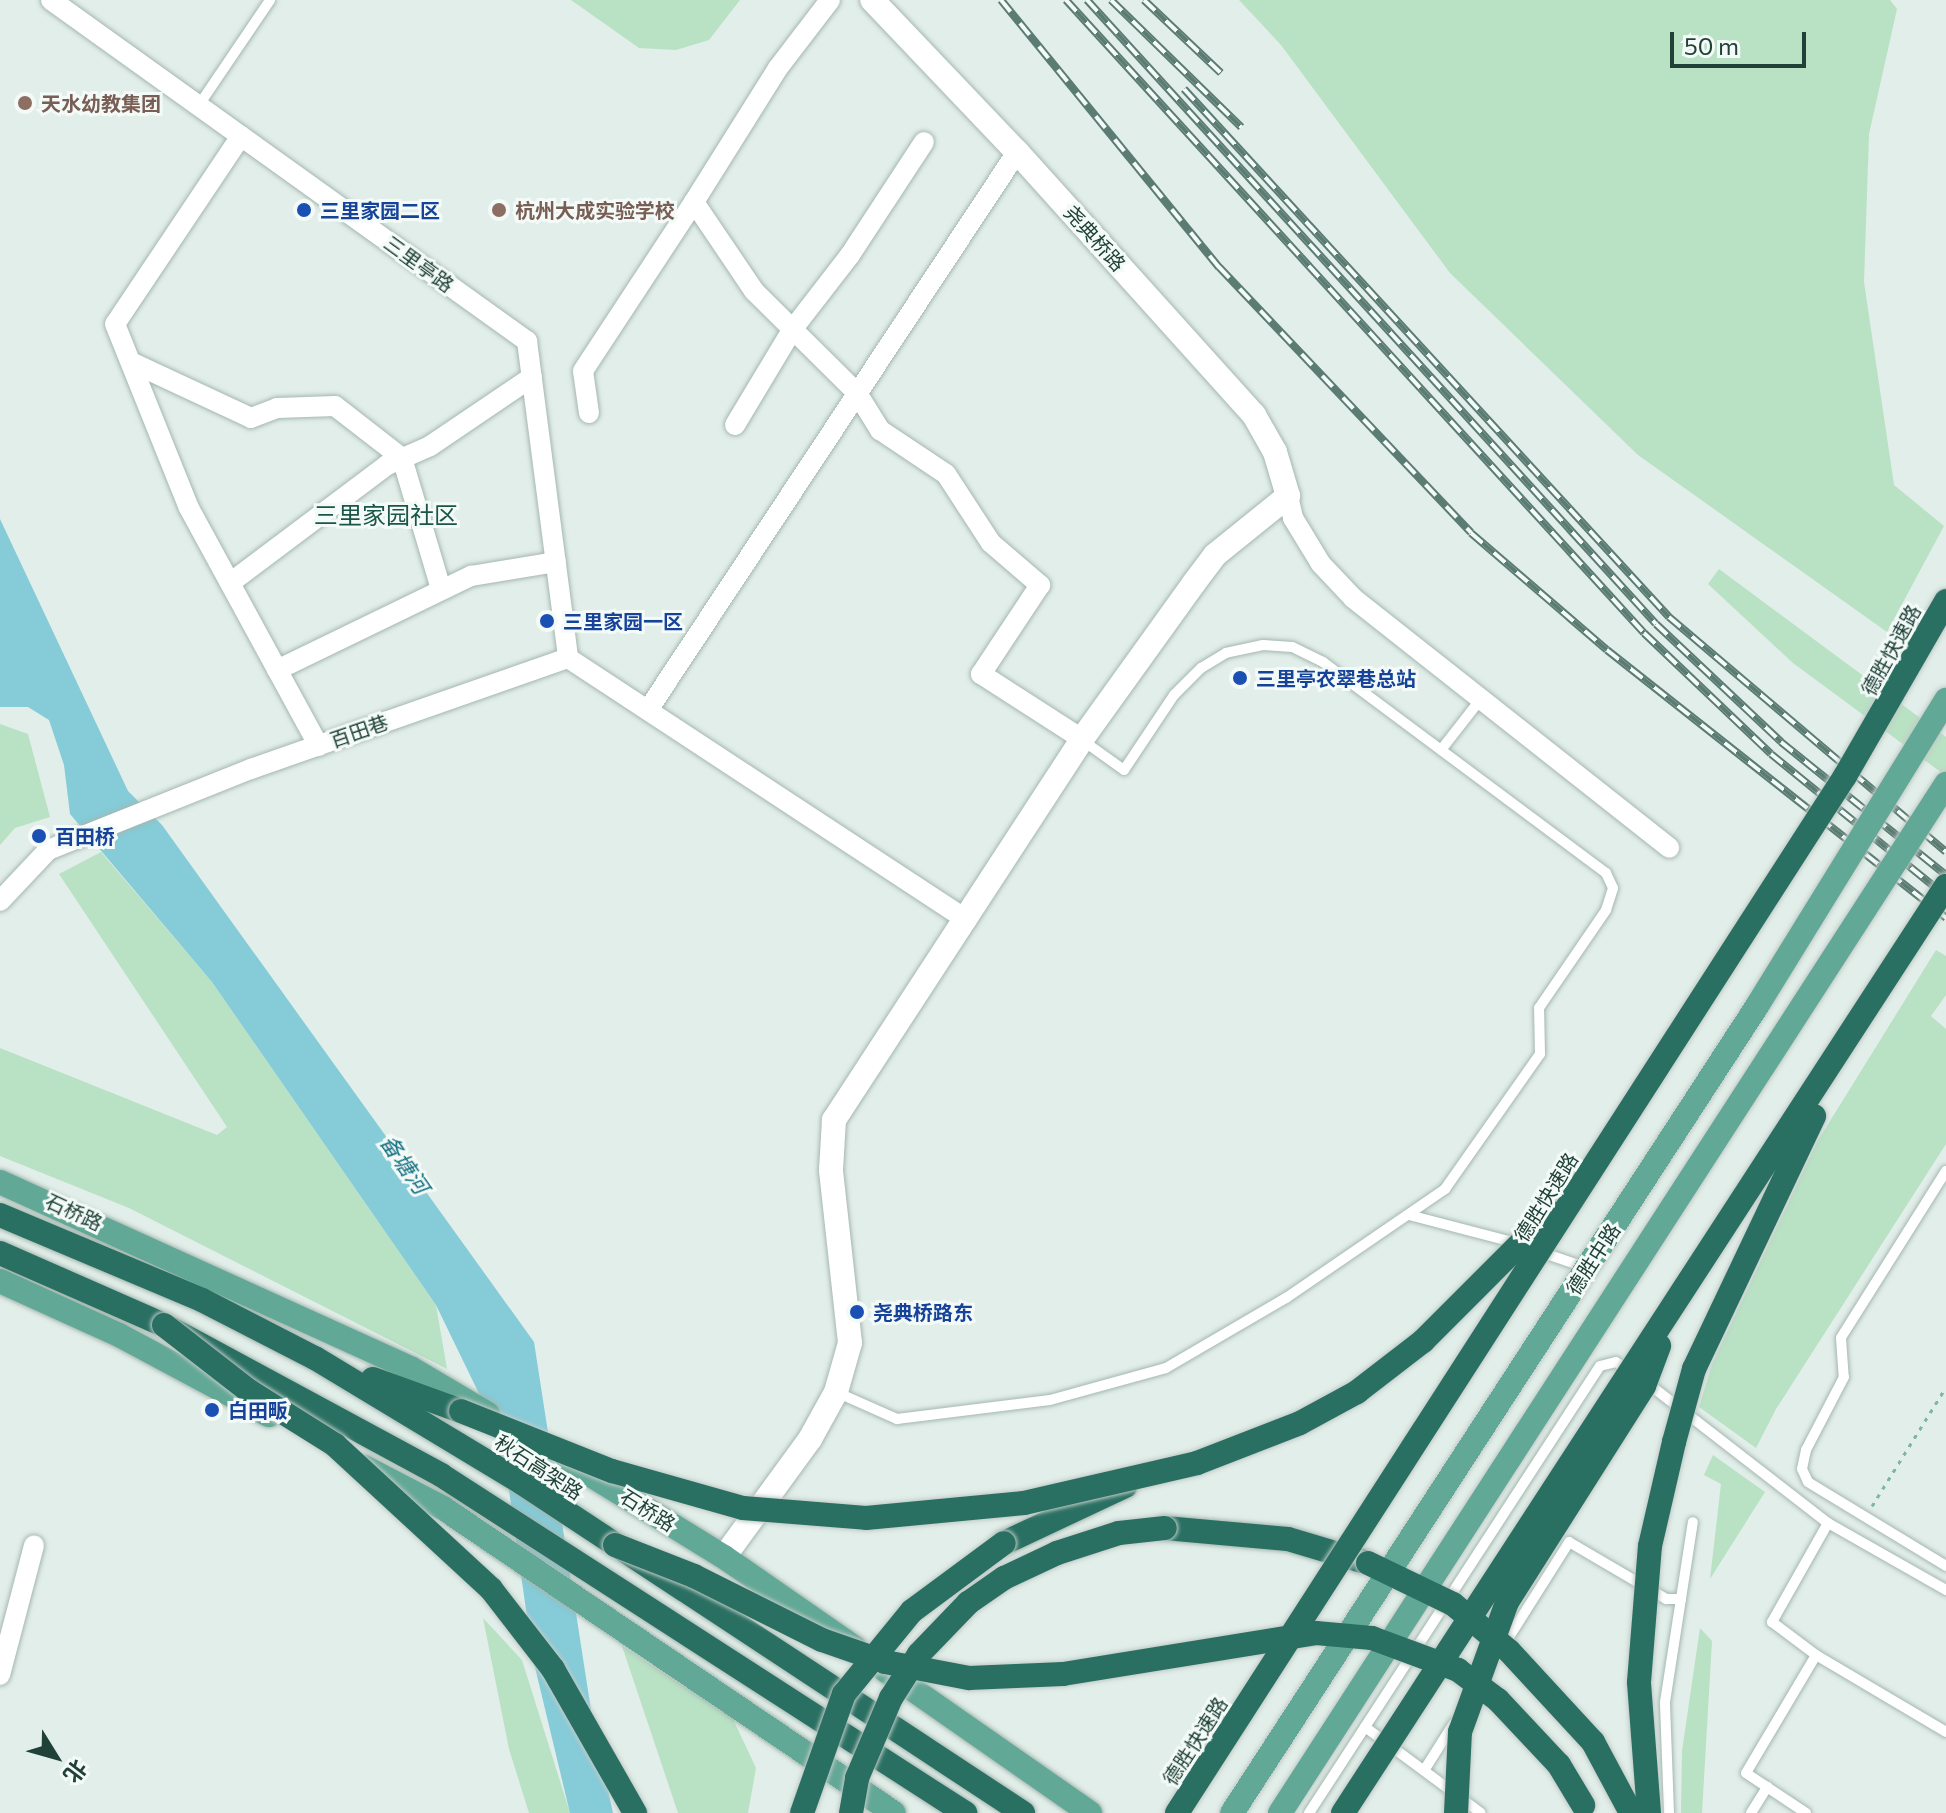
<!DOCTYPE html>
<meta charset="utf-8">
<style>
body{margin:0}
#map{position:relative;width:1946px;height:1813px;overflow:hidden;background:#e2eee9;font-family:Commissioner,"Noto Sans SC",sans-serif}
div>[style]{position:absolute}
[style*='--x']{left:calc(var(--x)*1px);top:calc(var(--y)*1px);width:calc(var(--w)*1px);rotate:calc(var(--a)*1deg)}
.green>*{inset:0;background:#b9e1c4}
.water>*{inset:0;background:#85cbd8}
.path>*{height:3px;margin-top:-1.5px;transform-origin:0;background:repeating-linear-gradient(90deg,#7fb5a4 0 4px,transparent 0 10px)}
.roads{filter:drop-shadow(0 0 2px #a4b7b0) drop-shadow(0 0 2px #a4b7b0)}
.lane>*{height:10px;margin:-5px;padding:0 5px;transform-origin:5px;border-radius:5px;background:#fff}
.street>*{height:20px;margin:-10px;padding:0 10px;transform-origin:10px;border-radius:10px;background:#fff}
.secondary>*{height:24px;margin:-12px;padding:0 12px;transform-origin:12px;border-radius:12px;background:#fff}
.primary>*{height:24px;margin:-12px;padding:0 12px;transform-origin:12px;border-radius:12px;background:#62a896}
.highway>*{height:24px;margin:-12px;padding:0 12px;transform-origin:12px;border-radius:12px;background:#297062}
.rail>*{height:8px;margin-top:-4px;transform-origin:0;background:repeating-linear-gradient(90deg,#f3faf7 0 15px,#5b7c73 0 30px);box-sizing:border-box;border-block:2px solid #5b7c73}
.bridges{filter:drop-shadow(0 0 2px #c1cac7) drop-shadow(0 0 2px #c1cac7)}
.primary-bridge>*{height:24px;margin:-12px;padding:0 12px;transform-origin:12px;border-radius:12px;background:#62a896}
.highway-bridge>*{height:24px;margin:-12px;padding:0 12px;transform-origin:12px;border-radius:12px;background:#297062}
.dots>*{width:22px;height:22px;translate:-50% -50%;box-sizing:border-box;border:4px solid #f3faf7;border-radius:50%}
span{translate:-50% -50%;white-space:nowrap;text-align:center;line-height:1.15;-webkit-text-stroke:6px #f3faf7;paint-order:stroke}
.education-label{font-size:20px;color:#785e54;font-weight:700}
.left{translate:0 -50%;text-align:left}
.transit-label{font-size:20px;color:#164399;font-weight:700}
.street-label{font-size:20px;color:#204138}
.water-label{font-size:22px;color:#147083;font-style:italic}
.quarter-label{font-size:24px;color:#1a5547}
.north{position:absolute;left:16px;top:1717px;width:80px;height:80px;-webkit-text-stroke:6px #f3faf7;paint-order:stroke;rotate:127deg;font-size:22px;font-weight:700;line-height:32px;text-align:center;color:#204138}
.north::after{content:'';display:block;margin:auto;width:28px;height:36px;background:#204138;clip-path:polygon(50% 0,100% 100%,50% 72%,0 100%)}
.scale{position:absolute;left:1670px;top:32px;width:136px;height:36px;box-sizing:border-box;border:4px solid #204138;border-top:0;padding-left:10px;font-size:24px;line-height:28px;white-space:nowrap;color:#204138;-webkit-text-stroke:6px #f3faf7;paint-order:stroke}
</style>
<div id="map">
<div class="green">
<i style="clip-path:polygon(571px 0,740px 0,709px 40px,676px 50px,639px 48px)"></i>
<i style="clip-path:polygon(1239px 0,1890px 0,1897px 9px,1869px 134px,1864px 282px,1894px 485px,1944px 526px,1887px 632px,1638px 455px,1450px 273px,1281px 45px)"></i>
<i style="clip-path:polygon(1719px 569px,1946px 737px,1946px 776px,1793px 663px,1708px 584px)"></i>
<i style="clip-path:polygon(0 724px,28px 734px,50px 817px,15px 828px,0 845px)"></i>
<i style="clip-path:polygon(101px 852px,212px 982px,436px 1305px,447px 1369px,129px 1208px,0 1156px,0 1048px,217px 1135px,227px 1127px,59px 874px)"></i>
<i style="clip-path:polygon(1936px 950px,1946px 956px,1946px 995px,1931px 1016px,1946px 1029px,1946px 1144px,1776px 1409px,1756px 1448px,1699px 1407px,1712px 1364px,1817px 1142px)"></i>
<i style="clip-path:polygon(1713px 1455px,1765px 1492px,1710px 1579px,1721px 1484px,1704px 1475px)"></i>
<i style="clip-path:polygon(483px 1618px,522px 1660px,570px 1813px,529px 1813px,509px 1749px)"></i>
<i style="clip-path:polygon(1700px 1628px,1712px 1641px,1702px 1813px,1681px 1813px,1682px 1751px)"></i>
<i style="clip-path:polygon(622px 1646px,733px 1719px,756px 1768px,748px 1813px,678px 1813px)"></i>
</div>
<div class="water">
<i style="clip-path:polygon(0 519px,128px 791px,162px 825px,534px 1342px,591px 1710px,613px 1813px,570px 1813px,533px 1659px,502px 1441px,436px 1305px,212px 982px,70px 814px,64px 765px,49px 720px,28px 707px,0 707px)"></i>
</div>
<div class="path">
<i style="--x:1872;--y:1506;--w:140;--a:-58.1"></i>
</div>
<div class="roads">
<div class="lane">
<i style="--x:199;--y:105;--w:127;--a:-55.9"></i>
<i style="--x:1441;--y:750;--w:63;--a:-52"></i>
<i style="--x:1946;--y:1171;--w:197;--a:122.2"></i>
<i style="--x:1841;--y:1338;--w:39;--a:86"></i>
<i style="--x:1844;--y:1377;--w:82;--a:117.5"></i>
<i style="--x:1806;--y:1450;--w:19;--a:102"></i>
<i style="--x:1802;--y:1469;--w:14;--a:65"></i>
<i style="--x:1808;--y:1482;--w:162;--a:31.3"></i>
<i style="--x:1409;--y:1215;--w:115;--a:14.6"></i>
<i style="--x:1538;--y:1251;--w:52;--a:19.1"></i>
<i style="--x:1646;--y:1382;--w:230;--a:37.8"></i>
<i style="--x:1828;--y:1523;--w:136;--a:29.6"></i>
<i style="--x:836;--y:1392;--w:67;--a:23.9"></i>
<i style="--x:897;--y:1419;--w:154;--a:-7.1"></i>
<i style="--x:1050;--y:1400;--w:120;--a:-15.4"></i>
<i style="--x:1166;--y:1368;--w:139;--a:-30.3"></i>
<i style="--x:1286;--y:1298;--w:193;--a:-34.4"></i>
<i style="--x:1445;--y:1189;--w:165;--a:-54.9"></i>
<i style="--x:1540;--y:1054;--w:46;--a:-91.2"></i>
<i style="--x:1539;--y:1008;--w:119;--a:-55.6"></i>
<i style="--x:1606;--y:910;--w:23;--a:-72"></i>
<i style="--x:1613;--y:888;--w:17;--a:-115"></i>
<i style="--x:1606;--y:873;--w:353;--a:-143.3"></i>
<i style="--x:1323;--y:662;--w:34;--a:-154"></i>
<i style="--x:1292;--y:647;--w:29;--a:-176"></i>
<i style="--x:1263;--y:645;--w:38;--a:168"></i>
<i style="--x:1226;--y:653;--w:29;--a:149"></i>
<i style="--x:1201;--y:668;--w:38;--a:135"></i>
<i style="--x:1174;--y:695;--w:90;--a:123.7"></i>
<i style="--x:1124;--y:770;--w:52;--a:-144.5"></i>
<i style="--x:1828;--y:1523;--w:114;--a:119.5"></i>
<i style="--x:1772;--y:1622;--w:55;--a:36.9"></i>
<i style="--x:1816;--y:1655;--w:151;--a:30.6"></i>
<i style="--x:1504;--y:1645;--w:122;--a:-57.7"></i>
<i style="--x:1569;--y:1542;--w:113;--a:30.4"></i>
<i style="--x:1666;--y:1599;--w:15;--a:0"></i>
<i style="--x:1365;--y:1727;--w:144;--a:36.6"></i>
<i style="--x:1425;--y:1769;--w:54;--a:-57.8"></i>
<i style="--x:1309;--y:1813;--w:533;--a:-56.94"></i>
<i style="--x:1600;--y:1366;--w:16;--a:-14"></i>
<i style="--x:1616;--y:1362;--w:16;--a:35"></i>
<i style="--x:1669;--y:1813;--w:111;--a:-92.1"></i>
<i style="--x:1665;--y:1702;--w:182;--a:-81.2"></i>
<i style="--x:1751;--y:1813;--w:31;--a:-58"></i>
<i style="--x:1806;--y:1813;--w:72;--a:-146.3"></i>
<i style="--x:1746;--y:1773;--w:137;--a:-59.3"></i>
</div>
<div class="street">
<i style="--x:51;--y:0;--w:586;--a:35.62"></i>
<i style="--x:527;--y:341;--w:320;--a:82.6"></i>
<i style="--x:830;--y:0;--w:86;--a:127.4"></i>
<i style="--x:778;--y:68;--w:158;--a:122.1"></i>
<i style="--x:694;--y:202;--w:107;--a:56"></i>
<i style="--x:754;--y:291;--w:145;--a:44.7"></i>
<i style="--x:857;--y:393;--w:44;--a:58.1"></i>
<i style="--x:880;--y:430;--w:79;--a:33.7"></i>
<i style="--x:946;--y:474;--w:82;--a:56.9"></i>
<i style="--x:991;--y:543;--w:65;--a:40.6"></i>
<i style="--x:1040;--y:585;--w:107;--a:123.5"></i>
<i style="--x:981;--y:674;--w:120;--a:32.8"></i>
<i style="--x:241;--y:136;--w:226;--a:123.8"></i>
<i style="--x:115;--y:324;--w:198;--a:68.1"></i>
<i style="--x:189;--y:508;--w:271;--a:61.4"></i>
<i style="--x:131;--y:362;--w:132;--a:25"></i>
<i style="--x:251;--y:418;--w:28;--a:-21"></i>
<i style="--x:277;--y:408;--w:58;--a:-2"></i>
<i style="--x:335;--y:406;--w:85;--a:37.8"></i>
<i style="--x:402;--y:458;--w:137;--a:73.4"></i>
<i style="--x:589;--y:413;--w:42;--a:-98.1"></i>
<i style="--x:583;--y:371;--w:202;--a:-56.7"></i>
<i style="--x:735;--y:425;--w:111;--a:-59"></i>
<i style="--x:792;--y:330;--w:95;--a:-52.3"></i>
<i style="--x:850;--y:255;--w:135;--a:-56.8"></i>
<i style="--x:1288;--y:496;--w:23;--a:77"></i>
<i style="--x:1293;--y:518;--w:54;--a:58.7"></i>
<i style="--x:1321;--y:564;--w:47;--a:46.7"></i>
<i style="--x:1353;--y:598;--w:403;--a:38.3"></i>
<i style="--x:230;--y:583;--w:196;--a:-36.9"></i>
<i style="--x:387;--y:465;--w:47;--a:-23.8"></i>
<i style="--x:430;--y:446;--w:123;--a:-34.1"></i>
<i style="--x:568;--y:658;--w:477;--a:33.3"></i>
<i style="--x:277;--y:670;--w:216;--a:-25.9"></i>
<i style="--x:471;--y:576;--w:86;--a:-9.4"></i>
<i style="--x:648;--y:710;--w:669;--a:-56.52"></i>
<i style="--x:0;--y:901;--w:70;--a:-46.7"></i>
<i style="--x:48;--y:850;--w:219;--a:-21.8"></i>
<i style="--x:251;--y:769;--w:336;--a:-19.3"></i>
<i style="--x:0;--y:1675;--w:134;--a:-75.3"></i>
</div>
<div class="secondary">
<i style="--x:724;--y:1557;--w:146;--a:-53.9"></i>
<i style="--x:810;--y:1439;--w:54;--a:-61"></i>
<i style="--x:836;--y:1392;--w:51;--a:-74.1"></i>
<i style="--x:850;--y:1343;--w:174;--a:-96.3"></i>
<i style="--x:831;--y:1170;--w:50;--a:-86.6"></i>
<i style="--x:834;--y:1120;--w:455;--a:-56.9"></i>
<i style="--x:1082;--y:739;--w:192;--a:-54.3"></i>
<i style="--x:1194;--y:583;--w:35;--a:-53"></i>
<i style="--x:1215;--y:555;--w:94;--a:-38.9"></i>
<i style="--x:1288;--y:496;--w:46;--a:-106.5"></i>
<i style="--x:1275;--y:452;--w:43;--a:-119.6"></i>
<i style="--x:1254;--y:415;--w:354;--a:-132"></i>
<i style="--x:1017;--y:152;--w:210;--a:-133.6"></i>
</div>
<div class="primary">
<i style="--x:0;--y:1182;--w:452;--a:24.4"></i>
<i style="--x:412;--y:1369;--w:88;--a:30.6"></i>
<i style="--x:0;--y:1281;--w:131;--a:24.4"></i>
<i style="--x:119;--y:1335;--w:170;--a:28.1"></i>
<i style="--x:568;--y:1461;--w:183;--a:31.6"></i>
<i style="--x:724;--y:1557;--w:160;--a:34.8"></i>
<i style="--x:364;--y:1467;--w:89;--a:27.4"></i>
<i style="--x:443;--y:1508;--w:544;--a:34.07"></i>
<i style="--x:885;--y:1670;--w:250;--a:34.9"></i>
</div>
<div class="highway">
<i style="--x:0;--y:1215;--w:219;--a:22.8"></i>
<i style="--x:202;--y:1300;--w:127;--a:27.2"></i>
<i style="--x:315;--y:1358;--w:242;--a:31.1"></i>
<i style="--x:522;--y:1483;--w:600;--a:33.37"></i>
<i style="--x:0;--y:1253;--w:179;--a:23.7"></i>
<i style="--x:164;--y:1325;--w:315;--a:28.4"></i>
<i style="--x:441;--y:1475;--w:624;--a:32.82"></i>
<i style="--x:373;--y:1379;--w:94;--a:20"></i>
<i style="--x:1165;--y:1528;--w:123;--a:5.1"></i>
<i style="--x:1288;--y:1539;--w:77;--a:16.6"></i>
<i style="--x:1004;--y:1543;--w:134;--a:-25.2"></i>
</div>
</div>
<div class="rail">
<i style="--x:1001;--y:0;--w:345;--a:50.8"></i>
<i style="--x:1219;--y:267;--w:366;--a:46.5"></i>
<i style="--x:1471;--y:533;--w:179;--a:40.7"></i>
<i style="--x:1607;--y:650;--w:432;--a:38.3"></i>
<i style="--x:1066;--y:0;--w:857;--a:47.6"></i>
<i style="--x:1644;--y:633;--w:175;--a:43.6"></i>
<i style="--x:1771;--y:754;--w:225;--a:39.1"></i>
<i style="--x:1087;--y:0;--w:844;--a:47.64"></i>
<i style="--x:1656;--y:624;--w:172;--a:43.3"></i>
<i style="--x:1781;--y:742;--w:212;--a:38.9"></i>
<i style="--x:1111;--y:0;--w:182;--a:44.3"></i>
<i style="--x:1144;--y:0;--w:106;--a:43.5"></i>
<i style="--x:1184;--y:89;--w:717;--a:47.43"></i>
<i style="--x:1669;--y:617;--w:363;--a:40.3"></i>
</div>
<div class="bridges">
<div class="primary-bridge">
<i style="--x:1232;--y:1813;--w:963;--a:-56.95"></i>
<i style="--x:1757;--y:1006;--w:360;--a:-58.3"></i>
<i style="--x:1280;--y:1813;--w:1226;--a:-57.09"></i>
</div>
<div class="highway-bridge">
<i style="--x:164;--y:1325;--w:108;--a:37.8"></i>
<i style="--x:249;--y:1391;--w:102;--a:32.1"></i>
<i style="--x:335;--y:1445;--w:212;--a:42.7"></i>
<i style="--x:491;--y:1589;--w:101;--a:52.2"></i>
<i style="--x:553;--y:1669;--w:166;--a:60.3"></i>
<i style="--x:461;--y:1411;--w:162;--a:21.7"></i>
<i style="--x:612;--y:1471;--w:136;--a:15.8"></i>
<i style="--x:743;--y:1508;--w:123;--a:4.6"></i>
<i style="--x:866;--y:1518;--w:159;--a:-5.4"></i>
<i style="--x:1024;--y:1503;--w:178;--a:-13"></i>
<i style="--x:1197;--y:1463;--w:110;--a:-21.2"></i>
<i style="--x:1300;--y:1423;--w:65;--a:-28.5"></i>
<i style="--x:1357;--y:1392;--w:83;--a:-37.7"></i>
<i style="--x:1423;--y:1341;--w:181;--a:-45"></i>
<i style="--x:615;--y:1545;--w:85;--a:21.4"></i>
<i style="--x:694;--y:1576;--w:143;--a:26.6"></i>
<i style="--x:822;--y:1640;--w:67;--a:19.2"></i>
<i style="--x:885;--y:1662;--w:86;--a:10.8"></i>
<i style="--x:969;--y:1678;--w:94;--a:-2.4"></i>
<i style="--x:1063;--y:1674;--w:256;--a:-9.2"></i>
<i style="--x:1316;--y:1633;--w:56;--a:5.1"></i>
<i style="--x:1372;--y:1638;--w:92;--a:20.4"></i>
<i style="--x:1458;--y:1670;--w:50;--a:36.9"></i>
<i style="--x:1498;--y:1700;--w:89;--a:46.8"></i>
<i style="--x:1559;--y:1765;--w:47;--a:59"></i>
<i style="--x:1368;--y:1563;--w:94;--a:25.8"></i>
<i style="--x:1453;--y:1604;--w:73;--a:40"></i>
<i style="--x:1509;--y:1651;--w:124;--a:47.3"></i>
<i style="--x:1593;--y:1742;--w:81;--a:61.8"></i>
<i style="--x:802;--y:1813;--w:126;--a:-70.6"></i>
<i style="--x:844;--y:1694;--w:107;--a:-50.7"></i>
<i style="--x:912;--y:1611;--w:114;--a:-36.5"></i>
<i style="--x:851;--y:1813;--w:36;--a:-80"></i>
<i style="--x:857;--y:1778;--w:87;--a:-67"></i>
<i style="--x:891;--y:1698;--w:52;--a:-57.5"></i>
<i style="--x:919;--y:1654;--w:71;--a:-46.1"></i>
<i style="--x:968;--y:1603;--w:44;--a:-34.8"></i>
<i style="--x:1004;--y:1578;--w:59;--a:-25.3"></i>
<i style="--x:1057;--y:1553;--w:65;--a:-17.9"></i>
<i style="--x:1119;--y:1533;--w:46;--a:-6.2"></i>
<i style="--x:1177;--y:1813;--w:1234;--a:-57.21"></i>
<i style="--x:1845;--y:776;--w:202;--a:-60"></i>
<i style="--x:1343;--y:1813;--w:1106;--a:-56.96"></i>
<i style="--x:1456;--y:1813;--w:81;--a:-87.2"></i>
<i style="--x:1460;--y:1732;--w:138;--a:-70.1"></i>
<i style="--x:1507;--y:1602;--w:256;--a:-57.6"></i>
<i style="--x:1644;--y:1386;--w:43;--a:-69.4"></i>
<i style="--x:1649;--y:1813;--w:131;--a:-94.4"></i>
<i style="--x:1639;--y:1682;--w:136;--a:-85.4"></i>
<i style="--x:1650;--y:1546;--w:107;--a:-77"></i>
<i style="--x:1674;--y:1442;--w:76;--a:-74.7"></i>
<i style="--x:1694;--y:1369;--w:280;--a:-64.6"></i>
</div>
</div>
<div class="dots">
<i style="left:25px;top:103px;background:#8d6e63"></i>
<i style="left:304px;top:210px;background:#1a4fb4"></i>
<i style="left:499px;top:210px;background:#8d6e63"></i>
<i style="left:547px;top:621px;background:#1a4fb4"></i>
<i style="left:1240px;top:678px;background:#1a4fb4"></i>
<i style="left:39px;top:836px;background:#1a4fb4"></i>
<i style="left:857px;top:1312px;background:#1a4fb4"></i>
<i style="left:212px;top:1410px;background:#1a4fb4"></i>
</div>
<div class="education-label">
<span class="left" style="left:41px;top:103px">天水幼教集团</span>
<span class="left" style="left:515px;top:210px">杭州大成实验学校</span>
</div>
<div class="transit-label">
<span class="left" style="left:320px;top:210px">三里家园二区</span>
<span class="left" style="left:563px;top:621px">三里家园一区</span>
<span class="left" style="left:1256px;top:678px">三里亭农翠巷总站</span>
<span class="left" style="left:55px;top:836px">百田桥</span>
<span class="left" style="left:873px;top:1312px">尧典桥路东</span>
<span class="left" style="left:228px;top:1410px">白田畈</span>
</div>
<div class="street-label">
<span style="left:1095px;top:238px;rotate:48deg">尧典桥路</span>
<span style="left:419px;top:264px;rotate:36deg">三里亭路</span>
<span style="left:1891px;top:650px;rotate:-61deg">德胜快速路</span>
<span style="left:359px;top:731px;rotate:-19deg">百田巷</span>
<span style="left:1546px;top:1197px;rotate:-58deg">德胜快速路</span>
<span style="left:74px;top:1212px;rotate:25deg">石桥路</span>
<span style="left:1593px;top:1259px;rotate:-57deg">德胜中路</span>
<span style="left:539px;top:1467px;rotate:33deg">秋石高架路</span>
<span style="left:648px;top:1510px;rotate:32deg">石桥路</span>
<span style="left:1195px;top:1741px;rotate:-57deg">德胜快速路</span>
</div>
<div class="water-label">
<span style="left:405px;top:1164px;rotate:55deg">备塘河</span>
</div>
<div class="quarter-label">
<span style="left:386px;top:515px">三里家园社区</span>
</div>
<div class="north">北</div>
<div class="scale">50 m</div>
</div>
